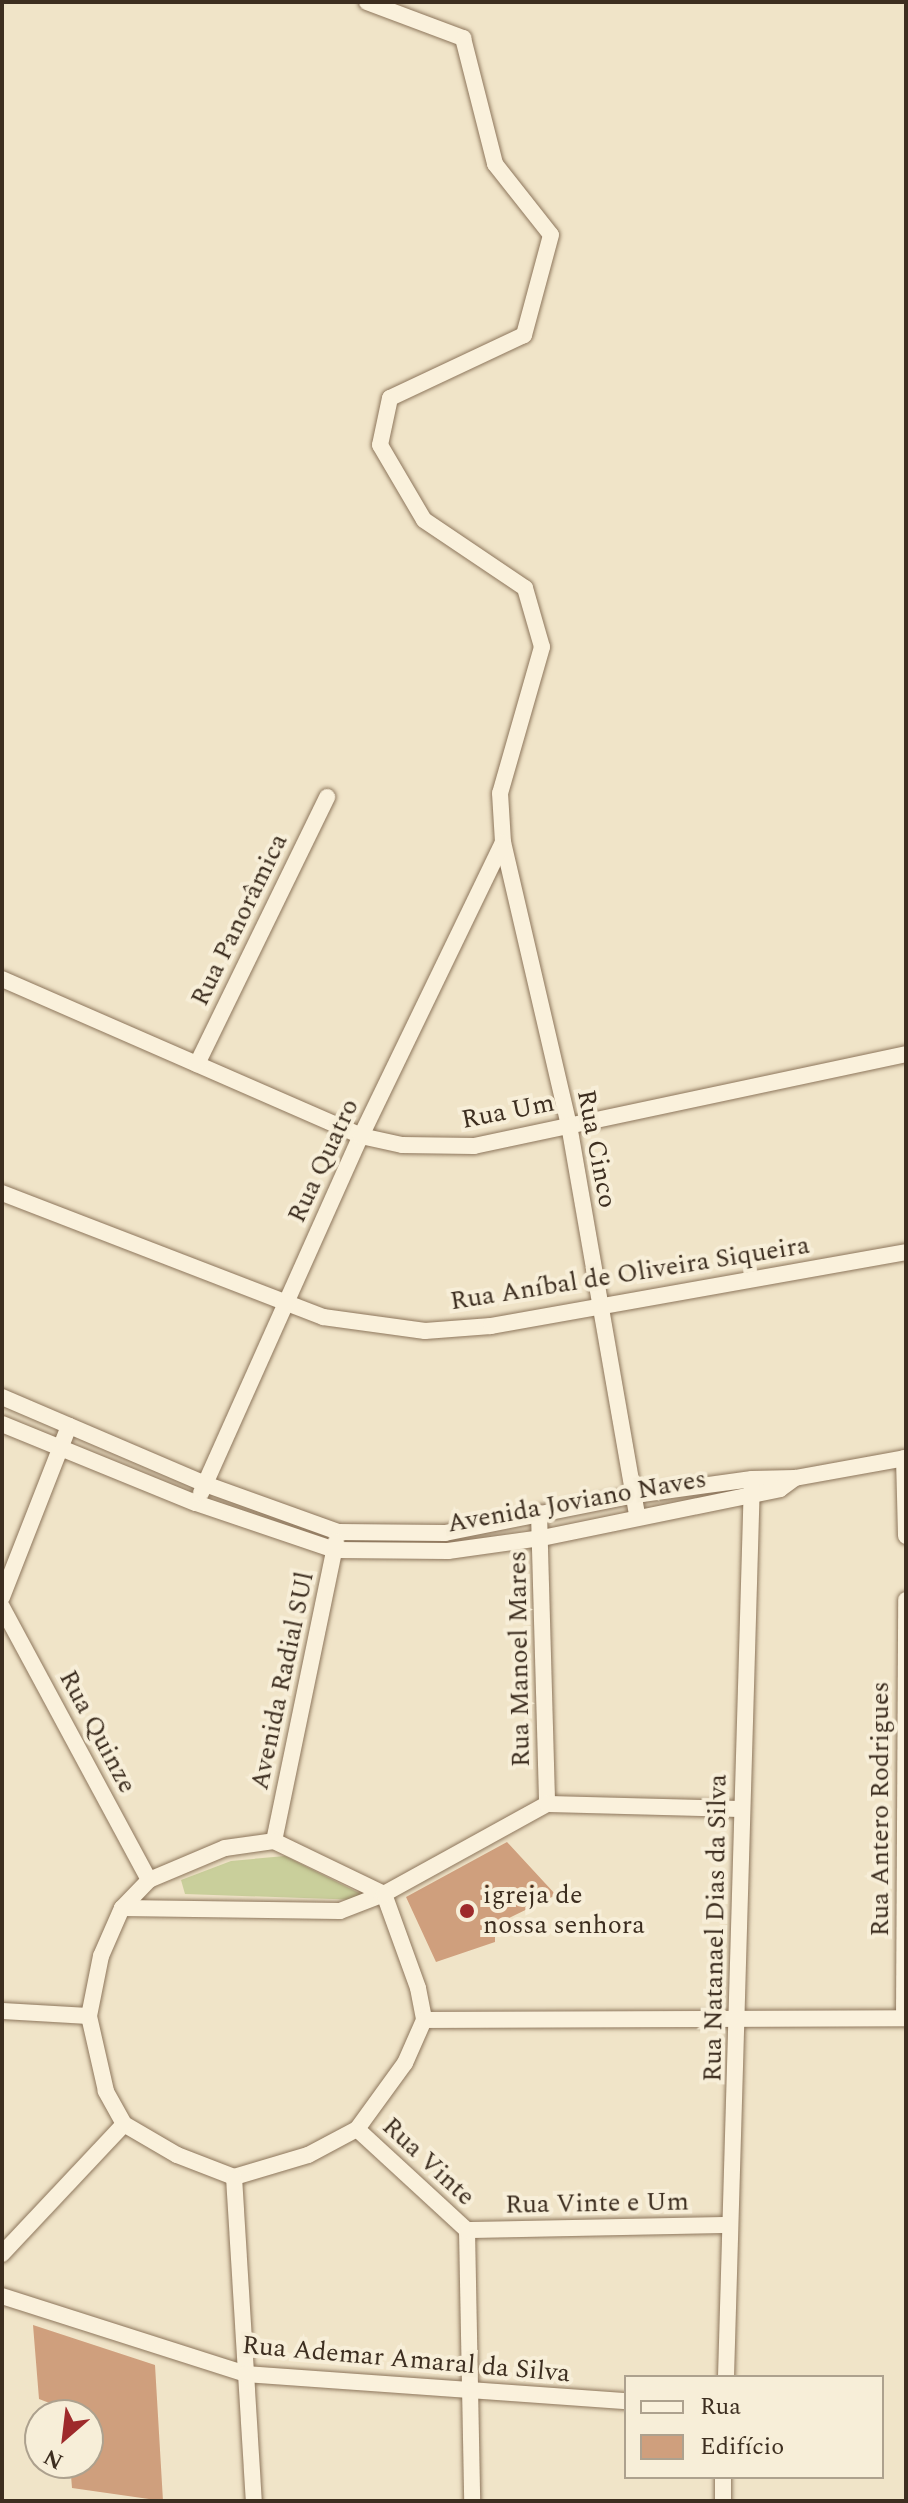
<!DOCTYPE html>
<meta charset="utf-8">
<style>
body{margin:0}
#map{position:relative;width:908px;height:2503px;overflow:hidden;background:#f0e4c8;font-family:Spectral,serif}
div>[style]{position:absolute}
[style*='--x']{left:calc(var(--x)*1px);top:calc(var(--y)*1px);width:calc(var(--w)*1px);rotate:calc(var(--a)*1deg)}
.green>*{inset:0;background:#c9cf9b}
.building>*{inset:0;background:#cf9f7d}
.roads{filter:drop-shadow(0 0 2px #8d765c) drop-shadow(0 0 2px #8d765c)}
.minor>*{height:16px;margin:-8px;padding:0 8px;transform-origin:8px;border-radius:8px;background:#faf1dc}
.dots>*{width:22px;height:22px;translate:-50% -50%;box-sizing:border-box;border:4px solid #f7eed8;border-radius:50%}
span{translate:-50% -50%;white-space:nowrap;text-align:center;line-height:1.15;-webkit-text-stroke:8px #f7eed8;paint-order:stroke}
.street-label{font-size:26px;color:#3d2e20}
.poi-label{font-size:26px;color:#3d2e20}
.left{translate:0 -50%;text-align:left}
.frame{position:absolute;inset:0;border:4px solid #3d2e20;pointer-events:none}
.legend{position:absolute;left:624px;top:2375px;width:260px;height:104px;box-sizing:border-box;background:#f7eed8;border:2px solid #ada18e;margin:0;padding:10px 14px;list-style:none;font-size:24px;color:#3d2e20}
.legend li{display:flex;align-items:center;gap:16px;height:40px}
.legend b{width:40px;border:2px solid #ada18e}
.north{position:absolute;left:24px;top:2399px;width:80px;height:80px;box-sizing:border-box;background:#f7eed8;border:2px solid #ada18e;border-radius:50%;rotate:208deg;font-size:22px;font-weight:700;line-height:32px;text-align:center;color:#3d2e20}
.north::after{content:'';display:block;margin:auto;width:28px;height:36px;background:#9e2a2b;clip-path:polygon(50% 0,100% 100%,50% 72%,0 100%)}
</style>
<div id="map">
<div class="green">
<i style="clip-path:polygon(285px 1856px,361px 1894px,361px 1900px,185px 1894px,181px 1880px,231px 1861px)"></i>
</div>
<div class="building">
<i style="clip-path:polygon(507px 1842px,556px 1895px,495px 1925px,495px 1942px,436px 1962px,406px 1897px)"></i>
<i style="clip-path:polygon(33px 2325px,155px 2365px,163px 2501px,72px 2488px,70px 2463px,88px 2463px,88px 2415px,66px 2415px,65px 2409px,39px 2399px)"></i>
</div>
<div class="roads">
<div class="minor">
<i style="--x:367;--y:2;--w:103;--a:20.6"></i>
<i style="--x:463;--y:38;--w:130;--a:75.7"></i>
<i style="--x:495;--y:164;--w:90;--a:51.7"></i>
<i style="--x:551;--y:235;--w:104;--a:105.1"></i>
<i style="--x:524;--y:335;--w:148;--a:154.8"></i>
<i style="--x:390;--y:398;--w:48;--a:102"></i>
<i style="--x:380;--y:445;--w:87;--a:59.6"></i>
<i style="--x:424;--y:520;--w:122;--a:34"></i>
<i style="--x:525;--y:588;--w:61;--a:73.9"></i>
<i style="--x:542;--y:647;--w:152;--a:106"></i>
<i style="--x:500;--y:793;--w:49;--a:86.5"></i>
<i style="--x:503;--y:842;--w:291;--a:76.9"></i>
<i style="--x:569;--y:1125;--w:396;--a:80.1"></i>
<i style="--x:2;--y:979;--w:392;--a:23.6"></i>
<i style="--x:361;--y:1136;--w:42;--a:12.4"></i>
<i style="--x:402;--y:1145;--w:72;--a:0.8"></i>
<i style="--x:474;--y:1146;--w:442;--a:-12"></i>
<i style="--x:197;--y:1064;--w:297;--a:-64"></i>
<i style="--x:2;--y:1193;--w:344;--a:21.1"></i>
<i style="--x:323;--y:1317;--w:103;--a:7.8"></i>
<i style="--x:425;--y:1331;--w:66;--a:-4.3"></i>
<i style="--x:491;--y:1326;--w:422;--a:-10.1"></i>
<i style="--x:2;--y:1397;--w:221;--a:23.2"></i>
<i style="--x:205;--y:1484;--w:141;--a:19.8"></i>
<i style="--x:338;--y:1532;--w:107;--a:0.5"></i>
<i style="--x:445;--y:1533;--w:194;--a:-11.3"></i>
<i style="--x:635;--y:1495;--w:118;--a:-7.8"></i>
<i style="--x:752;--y:1479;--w:43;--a:-1.3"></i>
<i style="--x:795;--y:1478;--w:113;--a:-10.2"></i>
<i style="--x:2;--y:1424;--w:209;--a:22.2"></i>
<i style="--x:196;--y:1503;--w:147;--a:18.7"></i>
<i style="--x:335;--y:1550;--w:113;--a:0.5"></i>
<i style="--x:448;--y:1551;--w:95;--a:-7.9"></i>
<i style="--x:542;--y:1538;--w:243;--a:-11.6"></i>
<i style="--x:780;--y:1489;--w:19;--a:-36"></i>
<i style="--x:904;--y:1458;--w:78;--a:88.5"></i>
<i style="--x:201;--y:1493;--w:391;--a:-65.9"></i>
<i style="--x:361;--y:1136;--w:326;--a:-64.2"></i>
<i style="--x:539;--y:1513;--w:291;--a:88.4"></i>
<i style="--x:2;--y:1597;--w:184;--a:-68.6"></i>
<i style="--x:2;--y:1607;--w:310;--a:61.7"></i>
<i style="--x:274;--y:1841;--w:306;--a:-78.3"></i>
<i style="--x:384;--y:1894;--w:100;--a:70.1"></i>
<i style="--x:418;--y:1988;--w:33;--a:79"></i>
<i style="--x:424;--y:2020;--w:47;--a:113.8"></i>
<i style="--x:405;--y:2063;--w:82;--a:126"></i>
<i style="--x:357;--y:2129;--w:55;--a:152"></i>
<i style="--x:308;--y:2155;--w:77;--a:163.4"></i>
<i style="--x:234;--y:2177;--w:61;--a:-158.9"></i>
<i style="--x:177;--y:2155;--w:61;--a:-149.7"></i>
<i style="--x:124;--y:2124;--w:38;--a:-119"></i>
<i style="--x:106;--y:2091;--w:77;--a:-102.8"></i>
<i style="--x:89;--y:2016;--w:61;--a:-78.7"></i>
<i style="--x:101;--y:1956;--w:52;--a:-66.4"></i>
<i style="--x:122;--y:1908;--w:218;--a:0.8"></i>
<i style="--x:340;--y:1911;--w:47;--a:-21.1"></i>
<i style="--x:122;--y:1908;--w:39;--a:-46"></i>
<i style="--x:149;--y:1880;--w:82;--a:-22.8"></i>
<i style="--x:225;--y:1848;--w:49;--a:-8.1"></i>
<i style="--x:274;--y:1841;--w:122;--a:25.7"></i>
<i style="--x:384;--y:1894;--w:186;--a:-28.9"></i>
<i style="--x:547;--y:1804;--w:194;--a:1.5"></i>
<i style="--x:2;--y:2011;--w:87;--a:3.3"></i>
<i style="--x:904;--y:2018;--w:418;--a:-89.7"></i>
<i style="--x:424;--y:2020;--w:482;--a:-0.2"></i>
<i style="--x:357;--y:2129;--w:149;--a:42.6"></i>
<i style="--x:234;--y:2177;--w:325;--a:86.5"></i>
<i style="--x:467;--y:2230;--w:271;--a:88.9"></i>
<i style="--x:467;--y:2230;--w:261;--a:-1.1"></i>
<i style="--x:2;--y:2254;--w:178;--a:-46.8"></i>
<i style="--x:2;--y:2296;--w:256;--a:17.7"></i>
<i style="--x:246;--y:2374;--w:381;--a:4.1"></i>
<i style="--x:726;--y:2377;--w:898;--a:-88.34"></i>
<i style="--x:723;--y:2501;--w:24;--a:-90"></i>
</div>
</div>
<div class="dots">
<i style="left:467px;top:1911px;background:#9e2a2b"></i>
</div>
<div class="street-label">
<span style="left:240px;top:920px;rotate:-64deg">Rua Panorâmica</span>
<span style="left:508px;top:1112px;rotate:-11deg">Rua Um</span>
<span style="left:596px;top:1149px;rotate:79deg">Rua Cinco</span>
<span style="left:324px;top:1161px;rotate:-65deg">Rua Quatro</span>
<span style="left:630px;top:1274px;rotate:-9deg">Rua Aníbal de Oliveira Siqueira</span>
<span style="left:577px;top:1502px;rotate:-10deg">Avenida Joviano Naves</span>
<span style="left:520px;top:1659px;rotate:-91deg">Rua Manoel Mares</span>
<span style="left:283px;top:1681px;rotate:-78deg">Avenida Radial SUl</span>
<span style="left:97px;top:1732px;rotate:62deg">Rua Quinze</span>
<span style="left:881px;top:1809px;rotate:-90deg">Rua Antero Rodrigues</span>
<span style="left:716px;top:1928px;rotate:-89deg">Rua Natanael Dias da Silva</span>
<span style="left:428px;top:2162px;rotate:43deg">Rua Vinte</span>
<span style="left:597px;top:2204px;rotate:-1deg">Rua Vinte e Um</span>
<span style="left:406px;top:2360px;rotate:5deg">Rua Ademar Amaral da Silva</span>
</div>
<div class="poi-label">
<span class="left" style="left:483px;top:1911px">igreja de<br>nossa senhora</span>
</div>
<div class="frame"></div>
<ul class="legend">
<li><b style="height:10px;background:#faf1dc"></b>Rua</li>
<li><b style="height:22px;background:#cf9f7d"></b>Edifício</li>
</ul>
<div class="north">N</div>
</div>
